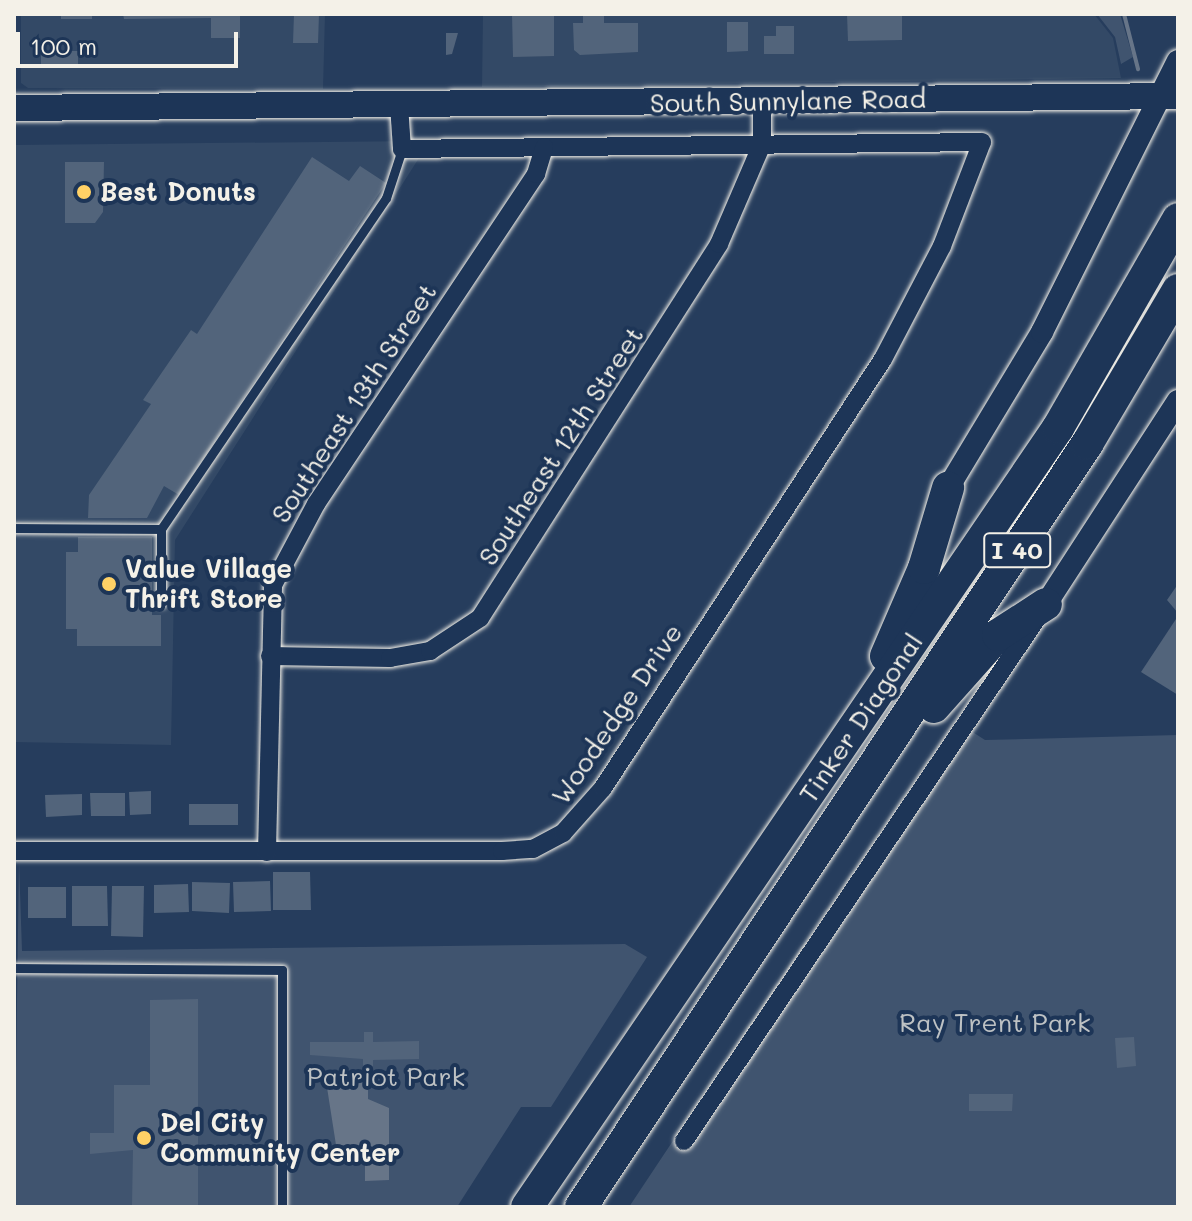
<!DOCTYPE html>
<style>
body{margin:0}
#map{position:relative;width:1192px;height:1221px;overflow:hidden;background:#263d5d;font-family:Mali,sans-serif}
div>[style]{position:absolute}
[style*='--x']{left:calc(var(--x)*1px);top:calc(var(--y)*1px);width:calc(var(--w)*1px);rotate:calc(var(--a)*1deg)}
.built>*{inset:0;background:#334966}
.green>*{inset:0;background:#40546f}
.water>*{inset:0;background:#677588}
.stream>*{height:4px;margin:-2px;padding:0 2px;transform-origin:2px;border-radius:2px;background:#677588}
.building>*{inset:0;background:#52647b}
.roads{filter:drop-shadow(0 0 2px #f4f1e8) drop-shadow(0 0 2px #f4f1e8)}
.service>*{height:9px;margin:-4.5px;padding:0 4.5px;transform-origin:4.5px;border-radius:4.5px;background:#1d3557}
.minor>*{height:18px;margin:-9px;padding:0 9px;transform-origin:9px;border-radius:9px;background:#1d3557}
.tertiary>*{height:22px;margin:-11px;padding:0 11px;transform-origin:11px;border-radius:11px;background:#1d3557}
.secondary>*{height:26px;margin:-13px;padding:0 13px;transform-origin:13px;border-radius:13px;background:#1d3557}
.motorway>*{height:32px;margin:-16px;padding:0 16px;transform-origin:16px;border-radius:16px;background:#1d3557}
.dots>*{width:22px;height:22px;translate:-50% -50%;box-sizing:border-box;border:4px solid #1d3557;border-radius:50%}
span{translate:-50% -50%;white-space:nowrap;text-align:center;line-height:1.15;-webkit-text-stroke:8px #1d3557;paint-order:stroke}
.shield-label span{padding:2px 6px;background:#1d3557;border:2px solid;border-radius:6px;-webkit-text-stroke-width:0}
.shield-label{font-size:24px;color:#f4f1e8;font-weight:700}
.street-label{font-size:26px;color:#f4f1e8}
.poi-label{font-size:26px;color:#f4f1e8;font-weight:700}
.left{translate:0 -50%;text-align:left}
.park-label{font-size:26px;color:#bec2c4}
.frame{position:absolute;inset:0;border:16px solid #f4f1e8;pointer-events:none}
.scale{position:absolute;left:16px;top:32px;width:222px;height:36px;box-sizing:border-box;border:4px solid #f4f1e8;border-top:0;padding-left:10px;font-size:24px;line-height:28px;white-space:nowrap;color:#f4f1e8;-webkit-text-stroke:6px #1d3557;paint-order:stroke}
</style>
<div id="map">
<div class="built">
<i style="clip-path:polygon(21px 14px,325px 14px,323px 89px,28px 88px,21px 83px)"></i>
<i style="clip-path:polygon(483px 14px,1094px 14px,1113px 38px,1121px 78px,482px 87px)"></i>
<i style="clip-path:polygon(420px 141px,419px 158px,175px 540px,171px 745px,14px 742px,14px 145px)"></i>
</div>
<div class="green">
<i style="clip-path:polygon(1097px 14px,1120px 14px,1133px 57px,1121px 64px,1115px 37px)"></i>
<i style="clip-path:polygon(971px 731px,985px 740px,1178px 735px,1178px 1207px,629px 1207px,805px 942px,822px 954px)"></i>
<i style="clip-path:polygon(19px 862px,22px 951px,625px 944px,647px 957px,551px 1107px,521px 1107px,457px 1207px,14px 1207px)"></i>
</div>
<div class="water">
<i style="clip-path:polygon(337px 1072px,368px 1072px,368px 1099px,389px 1108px,389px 1180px,365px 1181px,365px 1145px,336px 1145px,326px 1081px)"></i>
</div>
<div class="stream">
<i style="--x:1124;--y:14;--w:57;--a:75.7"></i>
</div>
<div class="building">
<i style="clip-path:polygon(61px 14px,92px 14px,92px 19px,61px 19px)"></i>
<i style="clip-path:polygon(123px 14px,240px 14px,240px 38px,211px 38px,211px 18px,124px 19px)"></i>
<i style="clip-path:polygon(294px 14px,319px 14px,318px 43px,293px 43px)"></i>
<i style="clip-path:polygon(512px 14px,554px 14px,554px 56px,513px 57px)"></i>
<i style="clip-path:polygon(583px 14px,604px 14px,604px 23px,638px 23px,638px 52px,580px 55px,574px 50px,573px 23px,583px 23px)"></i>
<i style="clip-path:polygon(847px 14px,902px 14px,902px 40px,848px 41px)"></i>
<i style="clip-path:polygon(727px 22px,748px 22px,748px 51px,727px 52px)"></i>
<i style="clip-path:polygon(776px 26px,794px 26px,794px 54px,764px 54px,764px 36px,776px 36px)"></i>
<i style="clip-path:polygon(446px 33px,458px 33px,452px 54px,446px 55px)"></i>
<i style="clip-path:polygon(41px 51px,78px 51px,78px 68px,41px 68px)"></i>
<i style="clip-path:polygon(312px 157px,349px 181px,360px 166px,386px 183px,179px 495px,164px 486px,147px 518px,88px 518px,89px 495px,151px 404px,143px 400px,191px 330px,197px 334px)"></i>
<i style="clip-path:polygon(65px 162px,104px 162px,103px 212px,95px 223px,65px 223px)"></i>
<i style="clip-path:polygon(78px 537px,152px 537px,152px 615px,161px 615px,161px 646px,77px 646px,77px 629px,66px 629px,66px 552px,78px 552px)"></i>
<i style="clip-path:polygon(1178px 584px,1178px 613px,1167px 600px)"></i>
<i style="clip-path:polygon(1178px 616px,1178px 695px,1141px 672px)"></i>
<i style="clip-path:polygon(151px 791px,151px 814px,130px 815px,129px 792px)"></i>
<i style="clip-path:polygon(90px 793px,125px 793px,125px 816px,91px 816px)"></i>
<i style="clip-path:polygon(82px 794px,82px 815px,46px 817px,45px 795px)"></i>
<i style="clip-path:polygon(189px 804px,238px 804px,238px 825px,189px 825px)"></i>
<i style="clip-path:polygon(273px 872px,310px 872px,311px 910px,273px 910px)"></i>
<i style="clip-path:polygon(270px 881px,271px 911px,234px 912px,233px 882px)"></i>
<i style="clip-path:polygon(192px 882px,230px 883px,229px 913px,192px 911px)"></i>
<i style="clip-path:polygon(188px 884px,189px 912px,154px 913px,154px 885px)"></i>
<i style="clip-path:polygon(72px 886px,107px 886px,108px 926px,72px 926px)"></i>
<i style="clip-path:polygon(112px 886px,144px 886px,143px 937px,111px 936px)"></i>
<i style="clip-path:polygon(28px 887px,66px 887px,66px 918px,28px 918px)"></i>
<i style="clip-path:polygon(198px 999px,198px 1205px,132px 1205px,133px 1150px,90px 1154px,90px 1133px,114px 1133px,114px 1085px,150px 1085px,150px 1000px)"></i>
<i style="clip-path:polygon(364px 1032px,373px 1032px,373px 1042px,419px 1041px,419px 1059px,373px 1060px,373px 1066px,363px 1067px,363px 1059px,310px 1055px,310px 1042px,364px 1042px)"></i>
<i style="clip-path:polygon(1134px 1037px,1136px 1066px,1117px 1068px,1115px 1038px)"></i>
<i style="clip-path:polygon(969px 1094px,1013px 1094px,1012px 1111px,969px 1111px)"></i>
</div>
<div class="roads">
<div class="service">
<i style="--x:14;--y:528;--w:147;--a:0.4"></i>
<i style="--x:161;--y:603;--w:74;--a:-90"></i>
<i style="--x:161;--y:529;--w:400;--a:-55.8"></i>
<i style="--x:386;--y:198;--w:52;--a:-71.9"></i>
<i style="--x:14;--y:968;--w:268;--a:0.4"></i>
<i style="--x:282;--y:970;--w:237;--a:90"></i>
</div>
<div class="minor">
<i style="--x:270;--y:656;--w:120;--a:1"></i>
<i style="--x:390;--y:658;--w:41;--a:-9.9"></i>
<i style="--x:430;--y:651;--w:60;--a:-33.4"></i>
<i style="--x:480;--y:618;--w:444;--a:-57.4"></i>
<i style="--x:719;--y:244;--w:109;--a:-66.7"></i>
<i style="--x:762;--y:144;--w:43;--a:-90"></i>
<i style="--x:14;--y:851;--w:488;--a:0"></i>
<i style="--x:502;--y:851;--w:31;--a:-4"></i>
<i style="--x:533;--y:849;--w:34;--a:-28"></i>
<i style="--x:563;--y:833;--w:60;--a:-48.4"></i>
<i style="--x:603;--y:788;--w:512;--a:-56.87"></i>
<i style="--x:883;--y:359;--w:127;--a:-62.4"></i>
<i style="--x:942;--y:246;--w:111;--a:-69"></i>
<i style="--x:982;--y:142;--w:580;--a:179.31"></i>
<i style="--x:402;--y:149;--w:44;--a:-93.9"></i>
<i style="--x:267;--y:852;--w:267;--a:-88.7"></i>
<i style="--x:273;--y:585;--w:92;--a:-62"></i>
<i style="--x:316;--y:504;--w:397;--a:-56.3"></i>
<i style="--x:536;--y:174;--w:28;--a:-73"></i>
<i style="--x:684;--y:1141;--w:632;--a:-55.96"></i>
</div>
<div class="tertiary">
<i style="--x:948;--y:488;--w:182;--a:-58.9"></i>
<i style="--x:1042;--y:332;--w:303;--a:-63.4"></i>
<i style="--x:1046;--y:604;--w:242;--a:-57"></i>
</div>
<div class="secondary">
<i style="--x:14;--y:108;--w:1164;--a:-0.59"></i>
</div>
<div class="motorway">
<i style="--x:886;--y:656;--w:96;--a:-66.6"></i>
<i style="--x:924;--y:568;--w:84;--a:-73.3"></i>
<i style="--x:934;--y:707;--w:96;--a:-48.4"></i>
<i style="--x:998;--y:635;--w:57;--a:-32.9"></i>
<i style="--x:527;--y:1207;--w:943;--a:-55.72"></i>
<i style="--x:1058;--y:428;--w:241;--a:-60.1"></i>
<i style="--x:581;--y:1207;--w:916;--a:-56.45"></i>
<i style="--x:1087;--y:444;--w:179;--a:-59.4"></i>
</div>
</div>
<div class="dots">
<i style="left:84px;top:192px;background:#ffd166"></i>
<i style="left:109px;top:584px;background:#ffd166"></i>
<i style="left:144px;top:1138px;background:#ffd166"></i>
</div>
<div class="shield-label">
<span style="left:1017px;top:550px">I 40</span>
</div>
<div class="street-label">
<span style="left:788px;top:101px;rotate:-1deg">South Sunnylane Road</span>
<span style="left:354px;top:403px;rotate:-57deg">Southeast 13th Street</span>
<span style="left:561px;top:446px;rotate:-57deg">Southeast 12th Street</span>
<span style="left:617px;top:714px;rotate:-56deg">Woodedge Drive</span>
<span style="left:861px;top:718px;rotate:-56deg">Tinker Diagonal</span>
</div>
<div class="poi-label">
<span class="left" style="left:100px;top:192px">Best Donuts</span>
<span class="left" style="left:125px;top:584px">Value Village<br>Thrift Store</span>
<span class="left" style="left:160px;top:1138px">Del City<br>Community Center</span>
</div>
<div class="park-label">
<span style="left:995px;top:1023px">Ray Trent Park</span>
<span style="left:386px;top:1077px">Patriot Park</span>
</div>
<div class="frame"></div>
<div class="scale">100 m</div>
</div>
